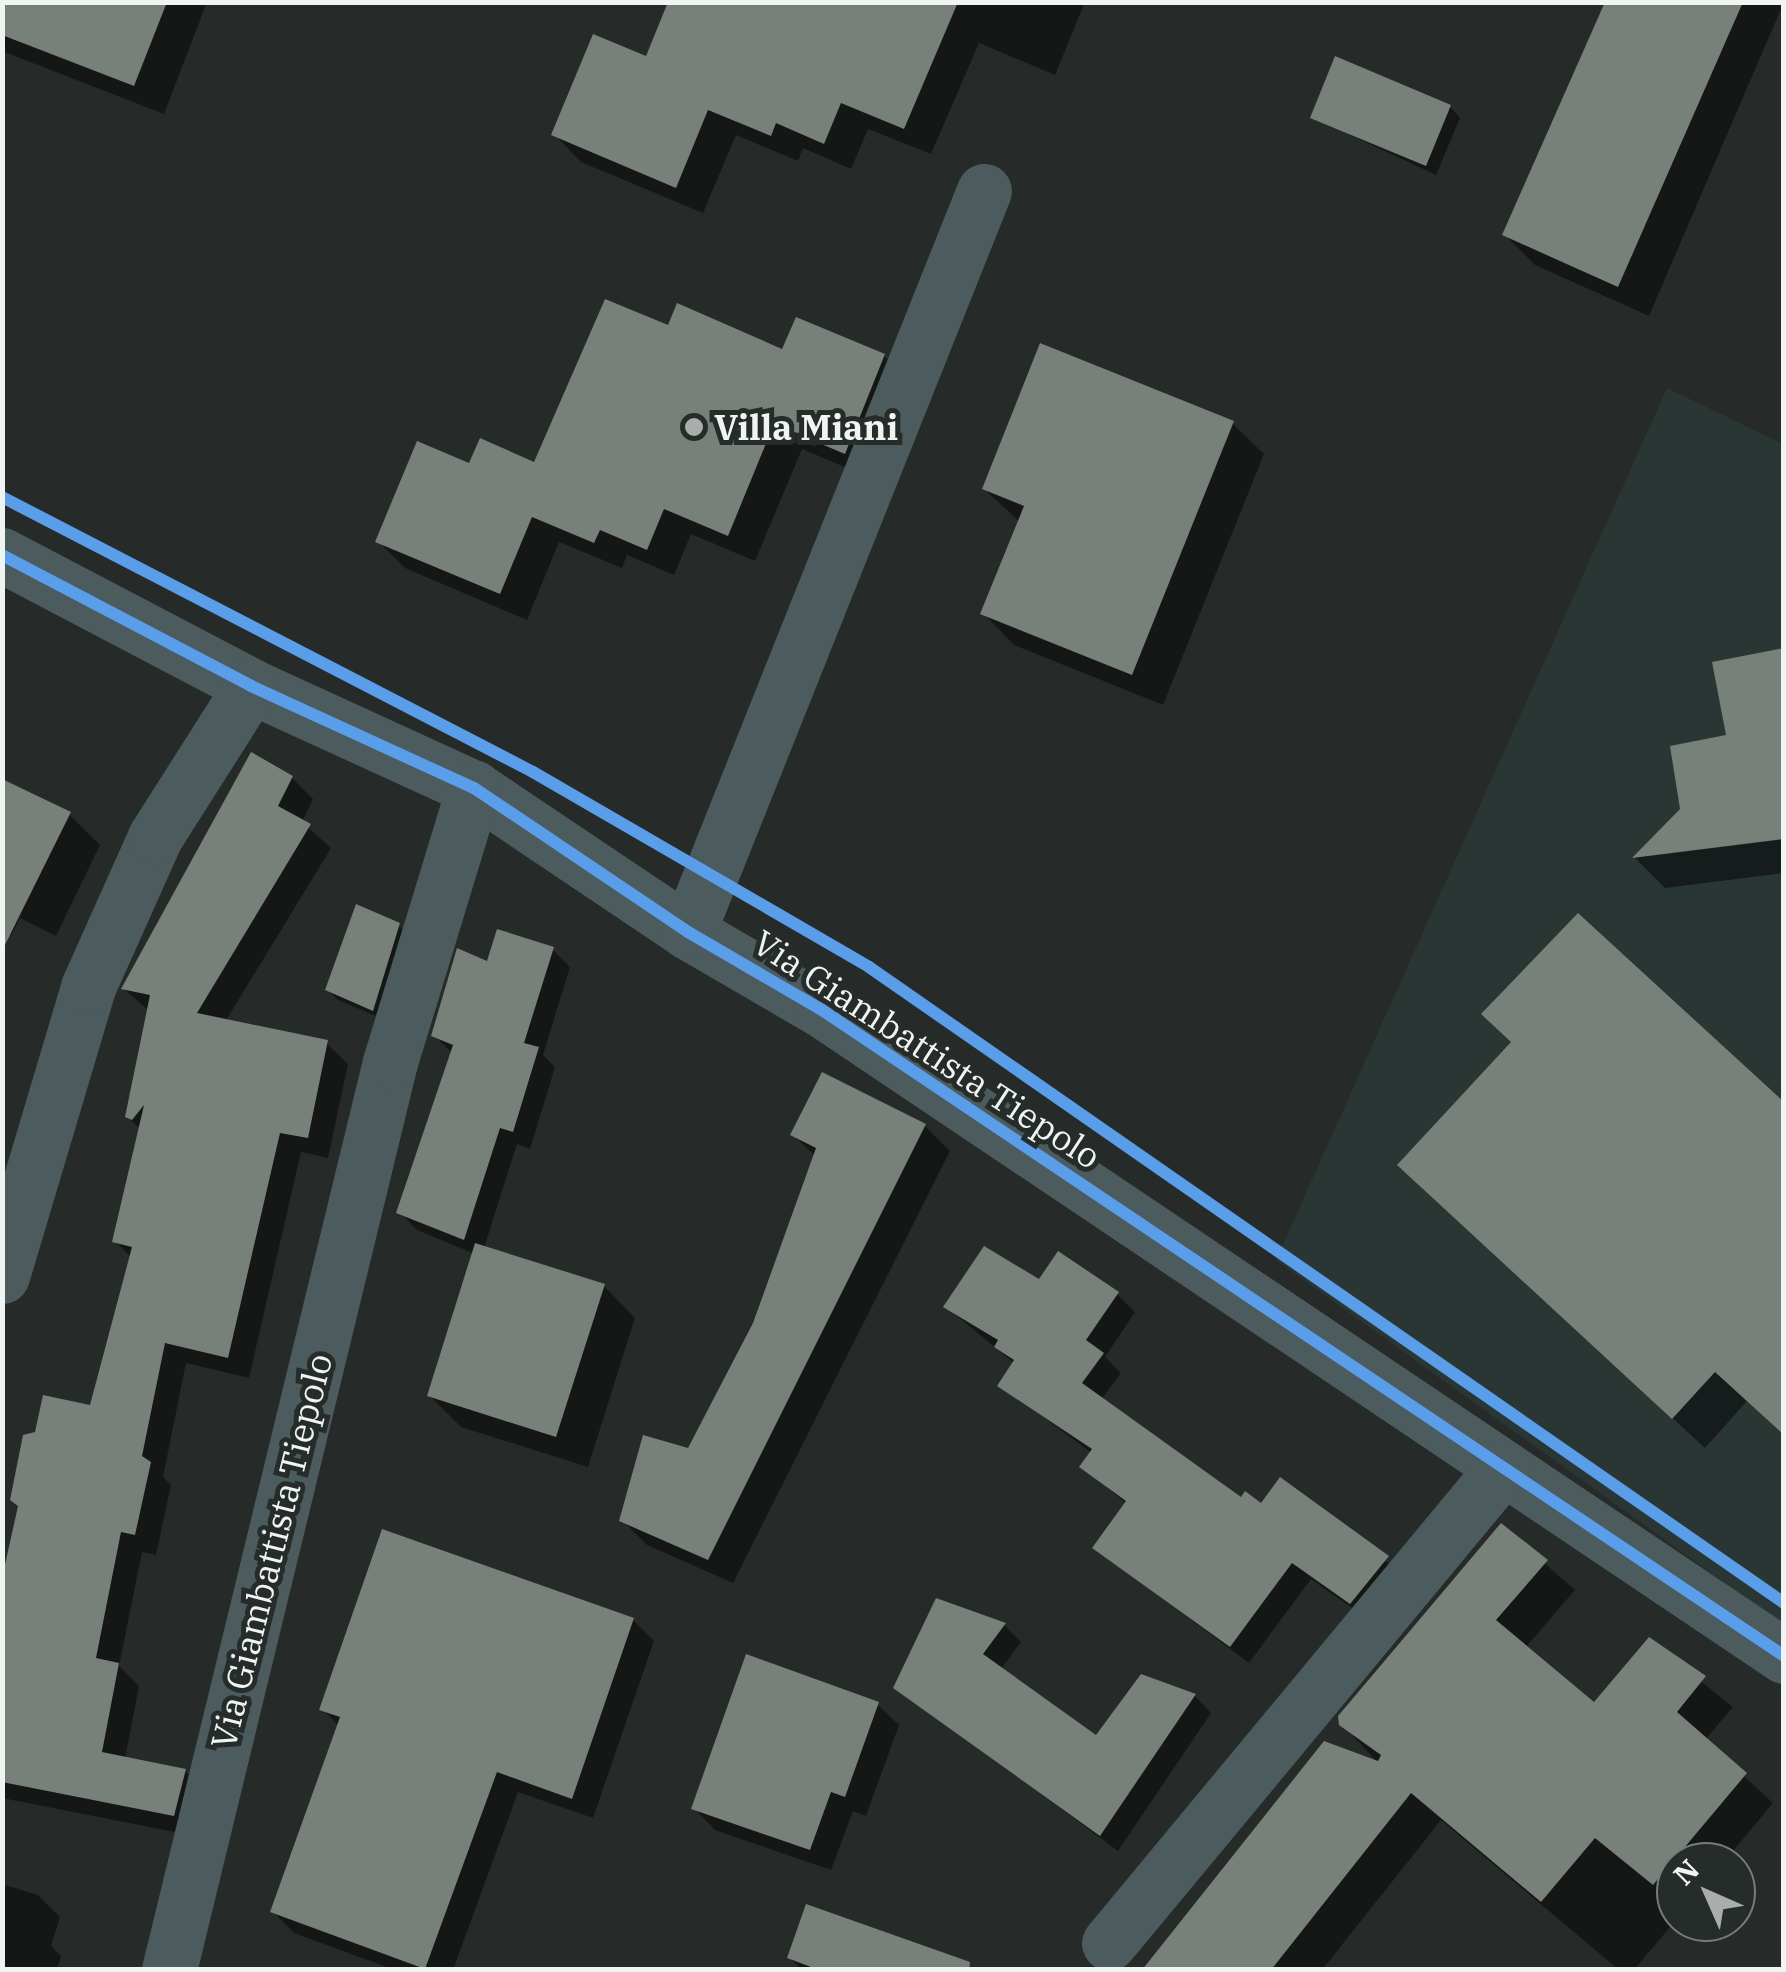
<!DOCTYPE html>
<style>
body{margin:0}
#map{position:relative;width:1786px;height:1972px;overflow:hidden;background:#262b29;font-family:"IBM Plex Serif",serif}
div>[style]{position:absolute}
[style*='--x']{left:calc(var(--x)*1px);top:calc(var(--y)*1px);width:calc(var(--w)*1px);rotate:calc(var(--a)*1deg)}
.built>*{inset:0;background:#293634}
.shadow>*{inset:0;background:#0007}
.building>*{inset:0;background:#77817a}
.minor>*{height:55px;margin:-27.5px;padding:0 27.5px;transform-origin:27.5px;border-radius:27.5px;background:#4c5b5e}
.cycleway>*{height:12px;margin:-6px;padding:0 6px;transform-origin:6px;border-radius:6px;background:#5a9eea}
.dots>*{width:28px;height:28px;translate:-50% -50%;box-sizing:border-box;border:5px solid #252c2a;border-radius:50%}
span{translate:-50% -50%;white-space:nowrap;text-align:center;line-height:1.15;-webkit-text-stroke:10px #252c2a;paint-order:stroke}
.poi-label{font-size:35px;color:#f0f5f4;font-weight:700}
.left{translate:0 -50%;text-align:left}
.street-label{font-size:35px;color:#f0f5f4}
.frame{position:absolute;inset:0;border:5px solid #f0f5f4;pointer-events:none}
.north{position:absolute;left:1656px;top:1842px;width:100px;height:100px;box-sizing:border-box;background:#252c2a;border:2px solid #767c7b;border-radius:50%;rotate:315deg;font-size:28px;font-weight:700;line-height:40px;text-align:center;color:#f0f5f4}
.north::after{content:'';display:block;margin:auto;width:35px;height:45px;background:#a9aead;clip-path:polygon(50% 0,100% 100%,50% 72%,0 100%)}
</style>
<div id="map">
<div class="built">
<i style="clip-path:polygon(1667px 388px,1783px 444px,1783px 1625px,1276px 1260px)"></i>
</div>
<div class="shadow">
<i style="clip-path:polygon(2px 2px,207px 2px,164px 114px,2px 51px)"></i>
<i style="clip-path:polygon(736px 2px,1085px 2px,1055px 75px,979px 43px,931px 154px,868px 129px,851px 169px,803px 148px,798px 161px,736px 135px,703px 213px,581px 162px,554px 134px,647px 59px)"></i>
<i style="clip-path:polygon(1607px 2px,1784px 2px,1649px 316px,1535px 265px,1505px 235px)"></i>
<i style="clip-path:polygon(1450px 107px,1460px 118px,1436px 175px,1312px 117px)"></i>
<i style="clip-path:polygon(669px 328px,784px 352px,884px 356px,911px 383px,873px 479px,802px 449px,755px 561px,691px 534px,674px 575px,627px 555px,622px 568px,559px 542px,527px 620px,405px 568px,378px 541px,471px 466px,535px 465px)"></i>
<i style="clip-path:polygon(1232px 423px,1264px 454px,1163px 705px,1014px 645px,983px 613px,1020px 522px,984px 489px)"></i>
<i style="clip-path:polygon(1784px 651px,1784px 873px,1665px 888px,1635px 858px,1682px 810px)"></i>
<i style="clip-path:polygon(292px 778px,313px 799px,302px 822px,331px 848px,225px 1022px,326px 1043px,348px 1064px,328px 1158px,301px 1152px,249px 1378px,186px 1363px,163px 1477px,171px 1485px,156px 1555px,142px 1552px,119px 1666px,139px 1686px,125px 1759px,185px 1771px,206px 1792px,195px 1836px,2px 1798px,2px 1602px,92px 1408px,132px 1258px,115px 1241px,141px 1130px,127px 1116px,149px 1011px,124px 989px)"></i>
<i style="clip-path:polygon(69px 814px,100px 845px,56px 936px,20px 918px,11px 936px,2px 931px)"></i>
<i style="clip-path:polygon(398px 925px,409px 936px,383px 1019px,338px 1000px,328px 990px)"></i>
<i style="clip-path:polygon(552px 949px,570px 967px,543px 1055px,555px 1067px,530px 1149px,517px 1144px,484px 1248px,604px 1286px,635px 1318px,588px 1467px,461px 1427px,429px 1395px,475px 1254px,417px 1230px,399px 1212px,453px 1054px,434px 1035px,488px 965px)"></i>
<i style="clip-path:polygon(1784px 1105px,1747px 1401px,1705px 1448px,1431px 1196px)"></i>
<i style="clip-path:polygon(925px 1126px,950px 1151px,733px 1583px,647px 1545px,622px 1520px,689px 1451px,756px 1324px,815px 1156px,793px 1135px)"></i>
<i style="clip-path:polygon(1039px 1282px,1117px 1294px,1135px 1312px,1105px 1357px,1121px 1373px,1101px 1400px,1242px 1500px,1262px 1507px,1280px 1481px,1405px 1576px,1369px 1620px,1311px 1579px,1249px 1663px,1095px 1548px,1127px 1504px,1082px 1467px,1092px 1453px,1000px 1385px,1014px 1363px,946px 1307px)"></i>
<i style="clip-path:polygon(1502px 1526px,1575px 1590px,1525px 1648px,1594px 1706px,1649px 1640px,1733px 1707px,1705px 1740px,1773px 1803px,1724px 1862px,1676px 1862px,1676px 1920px,1634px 1970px,1619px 1970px,1441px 1820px,1322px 1970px,1145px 1970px,1379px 1764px,1341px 1723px)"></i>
<i style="clip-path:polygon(633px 1620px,654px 1641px,593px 1818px,518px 1792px,453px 1970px,395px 1970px,294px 1933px,273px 1912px,339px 1726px,322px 1709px)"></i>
<i style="clip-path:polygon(1004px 1625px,1021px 1642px,1001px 1669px,1097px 1738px,1142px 1677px,1195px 1696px,1211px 1713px,1118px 1851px,896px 1687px)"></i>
<i style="clip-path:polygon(877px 1704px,899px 1725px,866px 1816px,853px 1811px,831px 1870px,715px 1830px,694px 1808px)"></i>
<i style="clip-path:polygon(2px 1884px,38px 1895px,60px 1917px,51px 1946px,61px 1956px,57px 1970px,2px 1970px)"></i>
<i style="clip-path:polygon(790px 1958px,927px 1970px,802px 1970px)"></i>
</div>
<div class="building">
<i style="clip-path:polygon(2px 2px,167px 2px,134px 86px,2px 35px)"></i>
<i style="clip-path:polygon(668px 2px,958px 2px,904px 129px,841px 103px,824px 144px,776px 123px,771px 136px,708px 110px,676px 188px,551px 135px,593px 34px,646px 56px)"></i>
<i style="clip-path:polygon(1605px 2px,1743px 2px,1618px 287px,1502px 235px)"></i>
<i style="clip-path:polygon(1335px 56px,1451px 105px,1426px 166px,1310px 118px)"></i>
<i style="clip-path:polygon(605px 299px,668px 325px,677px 303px,782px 349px,796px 317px,885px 354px,845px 454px,774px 424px,728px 536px,664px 509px,647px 550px,600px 530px,594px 543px,532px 517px,500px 594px,375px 542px,417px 441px,469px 463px,480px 438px,534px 462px)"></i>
<i style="clip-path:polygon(1040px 343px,1234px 421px,1132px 675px,980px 614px,1024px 506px,982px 489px)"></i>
<i style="clip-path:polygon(1784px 648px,1784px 839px,1632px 858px,1680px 809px,1670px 746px,1726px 735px,1712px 662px)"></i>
<i style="clip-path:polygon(251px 752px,293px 776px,278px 806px,311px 824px,197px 1013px,328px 1040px,308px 1138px,280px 1133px,228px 1358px,165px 1343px,142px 1456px,151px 1462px,135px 1535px,121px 1532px,96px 1658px,119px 1663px,102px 1752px,186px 1769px,174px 1816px,2px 1782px,2px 1578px,18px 1506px,10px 1500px,23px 1435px,35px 1432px,43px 1395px,90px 1405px,132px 1247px,112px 1242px,144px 1105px,132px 1120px,125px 1117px,150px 995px,121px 989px)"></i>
<i style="clip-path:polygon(2px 779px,71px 812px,2px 951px)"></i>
<i style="clip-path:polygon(356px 904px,400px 923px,373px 1011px,325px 990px)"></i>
<i style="clip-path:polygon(1578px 913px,1784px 1102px,1784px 1435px,1715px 1372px,1672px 1419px,1397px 1165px,1511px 1042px,1481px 1014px)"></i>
<i style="clip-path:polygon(497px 929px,554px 947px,524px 1043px,539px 1047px,513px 1132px,500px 1128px,464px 1240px,396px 1213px,453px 1045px,431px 1036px,457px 948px,487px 961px)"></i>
<i style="clip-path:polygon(822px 1072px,926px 1124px,708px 1560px,619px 1521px,643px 1435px,688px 1448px,753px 1323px,816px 1148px,790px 1135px)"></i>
<i style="clip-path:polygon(475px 1243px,605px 1284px,556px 1437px,427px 1396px)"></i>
<i style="clip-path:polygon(984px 1246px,1039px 1279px,1058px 1251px,1119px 1292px,1086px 1340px,1104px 1353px,1082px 1383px,1241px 1497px,1245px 1491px,1261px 1503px,1280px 1477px,1389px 1556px,1350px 1604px,1292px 1563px,1230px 1647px,1092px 1548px,1126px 1501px,1079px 1467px,1092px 1449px,997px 1386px,1014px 1360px,994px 1347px,998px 1340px,943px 1307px)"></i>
<i style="clip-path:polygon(1501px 1523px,1548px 1560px,1496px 1620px,1594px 1702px,1649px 1637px,1706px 1676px,1677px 1712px,1747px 1773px,1653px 1885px,1595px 1838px,1541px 1902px,1411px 1793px,1271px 1970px,1142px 1970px,1324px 1741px,1378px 1761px,1381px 1755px,1339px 1725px,1338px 1716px)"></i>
<i style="clip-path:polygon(382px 1529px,634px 1618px,572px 1799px,497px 1772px,425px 1969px,270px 1912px,340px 1717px,319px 1710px)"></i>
<i style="clip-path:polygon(936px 1598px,1006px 1623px,983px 1654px,1096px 1735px,1141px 1674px,1196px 1694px,1100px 1836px,893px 1688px)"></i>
<i style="clip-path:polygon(746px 1654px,879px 1702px,845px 1797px,831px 1792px,810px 1850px,691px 1809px)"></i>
<i style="clip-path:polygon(806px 1904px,970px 1962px,969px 1970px,819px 1970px,787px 1958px)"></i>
</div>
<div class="minor">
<i style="--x:2;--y:555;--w:281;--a:27.7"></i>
<i style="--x:251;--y:686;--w:245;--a:24.6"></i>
<i style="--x:474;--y:788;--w:258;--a:33.9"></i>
<i style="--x:688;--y:932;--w:155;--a:30.2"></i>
<i style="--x:822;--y:1010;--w:1159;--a:33.88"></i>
<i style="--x:688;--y:932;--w:798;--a:-68.23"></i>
<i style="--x:2;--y:1276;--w:302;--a:-73.4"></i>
<i style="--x:88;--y:987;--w:164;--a:-65.9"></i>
<i style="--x:155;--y:837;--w:179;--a:-57.6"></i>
<i style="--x:1109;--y:1943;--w:617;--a:-50.33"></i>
<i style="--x:169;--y:1970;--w:935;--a:-76.32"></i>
<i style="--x:390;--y:1062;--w:287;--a:-73"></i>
</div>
<div class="cycleway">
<i style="--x:2;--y:497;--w:598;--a:27.38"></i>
<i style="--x:533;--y:772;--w:388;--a:30.1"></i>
<i style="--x:869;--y:967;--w:1114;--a:34.8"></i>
<i style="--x:2;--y:555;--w:281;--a:27.7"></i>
<i style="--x:251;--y:686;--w:245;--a:24.6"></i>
<i style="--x:474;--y:788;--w:258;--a:33.9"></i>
<i style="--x:688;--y:932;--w:155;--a:30.2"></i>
<i style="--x:822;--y:1010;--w:1159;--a:33.88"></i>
</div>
<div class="dots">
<i style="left:694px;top:427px;background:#a9aead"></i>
</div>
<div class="poi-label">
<span class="left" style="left:714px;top:427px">Villa Miani</span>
</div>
<div class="street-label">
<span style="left:927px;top:1049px;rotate:33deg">Via Giambattista Tiepolo</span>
<span style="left:271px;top:1551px;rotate:-76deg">Via Giambattista Tiepolo</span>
</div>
<div class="frame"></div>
<div class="north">N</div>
</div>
